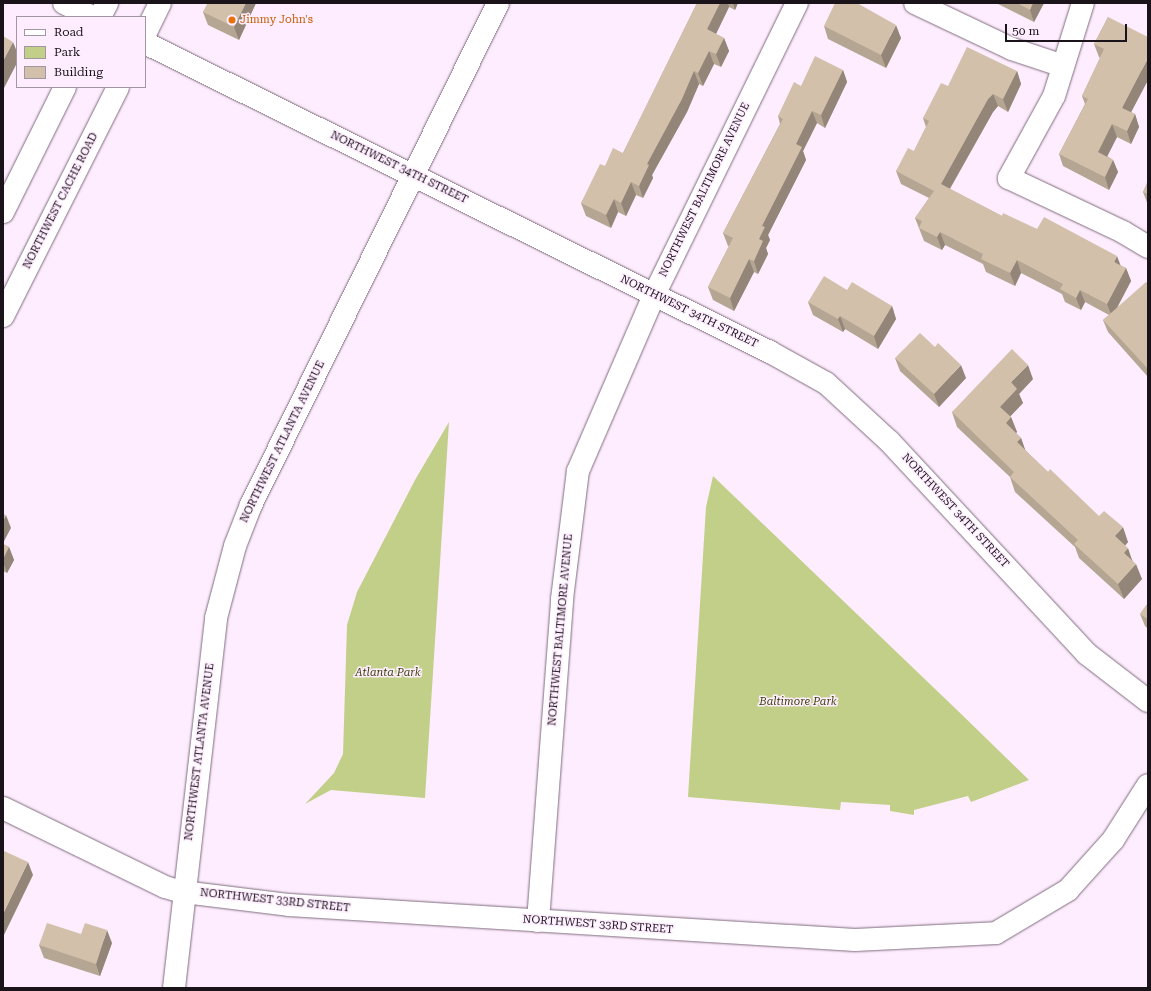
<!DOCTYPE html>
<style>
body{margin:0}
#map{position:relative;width:1151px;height:991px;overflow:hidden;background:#feedfe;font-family:"Roboto Serif",serif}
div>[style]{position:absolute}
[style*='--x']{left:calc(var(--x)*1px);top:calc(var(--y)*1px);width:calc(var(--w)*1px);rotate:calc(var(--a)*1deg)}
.green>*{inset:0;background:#c2cf89}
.roads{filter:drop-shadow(0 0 1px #7f6c7e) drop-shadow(0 0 1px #7f6c7e)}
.minor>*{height:22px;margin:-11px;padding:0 11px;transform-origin:11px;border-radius:11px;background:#fff}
.major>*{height:22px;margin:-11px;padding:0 11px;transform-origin:11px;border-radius:11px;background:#fff}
.wall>*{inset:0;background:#b5a593}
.shaded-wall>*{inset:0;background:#938678}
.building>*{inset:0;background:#d2c0ab}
.dots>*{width:11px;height:11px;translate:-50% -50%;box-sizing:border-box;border:2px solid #feedfe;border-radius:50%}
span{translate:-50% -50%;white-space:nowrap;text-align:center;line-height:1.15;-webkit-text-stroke:3px #feedfe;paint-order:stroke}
.food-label{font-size:11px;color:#c56008}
.left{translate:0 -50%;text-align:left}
.street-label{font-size:11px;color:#1a131a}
.park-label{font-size:11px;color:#3c430b;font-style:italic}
.frame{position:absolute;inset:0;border:4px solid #1a131a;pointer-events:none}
.legend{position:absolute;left:16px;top:16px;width:130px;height:72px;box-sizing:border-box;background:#feedfe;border:1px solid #a396a3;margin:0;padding:5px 7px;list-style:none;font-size:12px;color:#1a131a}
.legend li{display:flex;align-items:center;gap:8px;height:20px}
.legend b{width:20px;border:1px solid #a396a3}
.scale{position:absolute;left:1005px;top:24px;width:122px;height:18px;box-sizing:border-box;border:2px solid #1a131a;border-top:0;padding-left:5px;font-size:12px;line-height:14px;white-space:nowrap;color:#1a131a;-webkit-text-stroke:3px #feedfe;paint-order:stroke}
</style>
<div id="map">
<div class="green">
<i style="clip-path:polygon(449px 422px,425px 798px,331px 790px,305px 804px,334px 773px,343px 754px,347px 625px,357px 592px,415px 480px)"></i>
<i style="clip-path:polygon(713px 476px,957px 710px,1029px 780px,971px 802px,968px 796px,914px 810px,914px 815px,890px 811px,890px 805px,841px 802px,840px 810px,688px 797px,706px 507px)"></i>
</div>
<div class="roads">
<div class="minor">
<i style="--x:64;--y:3;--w:32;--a:26"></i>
<i style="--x:915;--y:3;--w:107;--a:25.4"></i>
<i style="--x:1012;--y:49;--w:54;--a:18.4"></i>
<i style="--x:1083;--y:3;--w:97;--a:107.3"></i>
<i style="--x:1054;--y:96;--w:94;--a:118.8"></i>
<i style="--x:1009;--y:178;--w:126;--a:25.3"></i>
<i style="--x:1123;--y:232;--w:29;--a:31"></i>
<i style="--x:145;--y:43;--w:697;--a:26.31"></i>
<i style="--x:770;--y:352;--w:64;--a:29"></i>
<i style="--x:826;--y:383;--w:87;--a:42.7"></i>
<i style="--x:890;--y:442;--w:289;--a:47.1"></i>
<i style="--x:1087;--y:654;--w:77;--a:37.6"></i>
<i style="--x:3;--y:808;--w:180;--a:26"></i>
<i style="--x:165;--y:887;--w:19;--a:16"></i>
<i style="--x:183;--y:892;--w:107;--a:7"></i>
<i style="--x:289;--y:905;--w:567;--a:3.54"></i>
<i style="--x:855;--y:940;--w:141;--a:-2.8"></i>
<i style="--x:996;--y:933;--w:84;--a:-30.8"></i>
<i style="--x:1068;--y:890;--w:67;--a:-48"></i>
<i style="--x:1113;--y:840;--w:65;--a:-57.5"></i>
<i style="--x:538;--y:921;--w:323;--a:-85.7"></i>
<i style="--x:562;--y:599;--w:129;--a:-82.9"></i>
<i style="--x:578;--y:471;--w:192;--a:-66.6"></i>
<i style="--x:654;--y:295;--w:325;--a:-63.9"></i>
<i style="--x:174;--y:988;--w:372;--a:-83.5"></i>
<i style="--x:216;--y:618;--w:74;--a:-75.2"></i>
<i style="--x:235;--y:546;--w:44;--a:-68.7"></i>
<i style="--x:251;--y:505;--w:559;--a:-63.8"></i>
</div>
<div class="major">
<i style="--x:100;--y:17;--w:16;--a:-63"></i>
<i style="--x:145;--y:34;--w:34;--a:-64"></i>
<i style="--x:3;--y:212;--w:140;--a:-63.6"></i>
<i style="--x:3;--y:316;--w:256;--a:-63.3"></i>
</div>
</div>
<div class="wall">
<i style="clip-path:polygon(208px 3px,256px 3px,239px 40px,208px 25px,203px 12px)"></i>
<i style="clip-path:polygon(697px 3px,738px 3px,735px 10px,729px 7px,716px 34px,724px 38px,729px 51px,721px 67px,714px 64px,703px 86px,699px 84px,687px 112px,652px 175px,653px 178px,643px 198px,636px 195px,626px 216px,618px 212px,611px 228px,586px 216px,581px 203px,605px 166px,623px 153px)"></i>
<i style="clip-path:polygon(996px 3px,1044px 3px,1034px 22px)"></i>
<i style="clip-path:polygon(1108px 17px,1148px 80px,1131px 112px,1135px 114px,1139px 127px,1131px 144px,1117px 137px,1107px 156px,1113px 160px,1118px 172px,1109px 190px,1063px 166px,1059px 154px,1085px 104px,1082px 96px,1100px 58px,1099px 57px,1094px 44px)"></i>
<i style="clip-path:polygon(824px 26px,901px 38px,886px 68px,828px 39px)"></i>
<i style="clip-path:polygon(843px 70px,847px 82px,825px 128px,817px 123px,803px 151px,806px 160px,768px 235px,770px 240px,766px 248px,768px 254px,758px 274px,754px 272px,734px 311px,713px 300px,708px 287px,729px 246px,728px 246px,723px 233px,780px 124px,778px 116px,801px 86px)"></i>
<i style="clip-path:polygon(1017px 71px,1021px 84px,1008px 112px,998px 106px,993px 112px,950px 189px,1002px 216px,1037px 229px,1126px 268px,1131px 281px,1117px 308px,1148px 284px,1148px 377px,1108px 332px,1103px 320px,1109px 315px,1085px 302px,1081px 310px,1065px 302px,1062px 294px,1021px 273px,1015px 286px,986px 272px,983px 264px,945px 245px,942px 250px,924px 241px,915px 218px,929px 198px,901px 184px,896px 171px,914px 151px,926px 127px,923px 118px,948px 86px)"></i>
<i style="clip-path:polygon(1148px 181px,1148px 205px,1143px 192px)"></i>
<i style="clip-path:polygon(847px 290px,892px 306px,896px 319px,878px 349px,845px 329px,843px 332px,813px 315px,808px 302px)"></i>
<i style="clip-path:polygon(895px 358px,966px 378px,939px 407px,900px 371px)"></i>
<i style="clip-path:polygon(1033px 379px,1019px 394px,1023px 403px,1010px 416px,1011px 417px,1017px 432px,1016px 433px,1021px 438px,1025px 450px,1048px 472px,1128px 542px,1125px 546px,1142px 579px,1124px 599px,1079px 558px,1075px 547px,1015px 492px,1010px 477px,957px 427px,952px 412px)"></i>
<i style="clip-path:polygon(3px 544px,9px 547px,14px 560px,7px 573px,3px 571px)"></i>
<i style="clip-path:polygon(1148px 603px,1148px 629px,1145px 626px,1140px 614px)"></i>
<i style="clip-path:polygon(81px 934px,112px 943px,100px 976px,44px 958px,39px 945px)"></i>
</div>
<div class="shaded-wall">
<i style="clip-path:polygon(246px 3px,256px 3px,239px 40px,234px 27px)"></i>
<i style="clip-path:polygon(720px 3px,728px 3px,729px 7px,712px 42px,707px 29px)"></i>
<i style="clip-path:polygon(733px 3px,738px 3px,735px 10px)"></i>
<i style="clip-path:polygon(1033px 3px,1044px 3px,1034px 22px,1030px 10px)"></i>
<i style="clip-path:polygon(896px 25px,901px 38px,886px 68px,881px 55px)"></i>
<i style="clip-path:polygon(724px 38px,729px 51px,721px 67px,716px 54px)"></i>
<i style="clip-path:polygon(13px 42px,17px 52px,17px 63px,3px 90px,3px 61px)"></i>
<i style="clip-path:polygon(709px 51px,714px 64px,703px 86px,698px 73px)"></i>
<i style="clip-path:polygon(1148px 58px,1148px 80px,1127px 120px,1122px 108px)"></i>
<i style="clip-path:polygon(843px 70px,847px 82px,825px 128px,821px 115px)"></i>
<i style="clip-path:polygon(694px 71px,699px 84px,687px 112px,652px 175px,653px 178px,643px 198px,639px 186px,647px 164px)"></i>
<i style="clip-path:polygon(1017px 71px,1021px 84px,1008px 112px,1003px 99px)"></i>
<i style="clip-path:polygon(993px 94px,998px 106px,993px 112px,945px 197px,941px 184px,988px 99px)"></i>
<i style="clip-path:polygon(812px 111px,817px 123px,803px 151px,806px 160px,768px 235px,770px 240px,766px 248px,768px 254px,758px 274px,754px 261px,762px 226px,796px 144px)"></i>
<i style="clip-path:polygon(1135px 114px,1139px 127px,1131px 144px,1127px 131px)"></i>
<i style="clip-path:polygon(1112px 124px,1117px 137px,1103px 165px,1098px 152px)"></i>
<i style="clip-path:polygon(1113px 160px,1118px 172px,1109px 190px,1105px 177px)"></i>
<i style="clip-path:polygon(631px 182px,636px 195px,626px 216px,621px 203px)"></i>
<i style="clip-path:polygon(614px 199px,618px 212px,611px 228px,606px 215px)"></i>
<i style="clip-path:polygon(940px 232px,945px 245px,942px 250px,937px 237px)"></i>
<i style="clip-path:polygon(1117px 256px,1122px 269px,1114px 262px)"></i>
<i style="clip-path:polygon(749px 259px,754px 272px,734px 311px,730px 298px)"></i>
<i style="clip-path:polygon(1017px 260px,1021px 273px,1015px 286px,1010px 273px)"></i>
<i style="clip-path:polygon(1126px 268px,1131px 281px,1112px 317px,1107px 304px)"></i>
<i style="clip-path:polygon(1080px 290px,1085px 302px,1081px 310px,1076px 298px)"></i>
<i style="clip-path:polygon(892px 306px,896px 319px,878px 349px,874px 336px)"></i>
<i style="clip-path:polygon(840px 316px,845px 329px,843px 332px,838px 319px)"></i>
<i style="clip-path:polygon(961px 365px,966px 378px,939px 407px,934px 394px)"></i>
<i style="clip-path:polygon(1028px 365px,1033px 379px,1019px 394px,1023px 403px,1006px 421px,1000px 407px,1011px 382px)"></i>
<i style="clip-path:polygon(1011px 417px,1017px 432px,1011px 438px,1006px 423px)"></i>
<i style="clip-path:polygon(1021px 438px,1026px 452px,1017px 442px)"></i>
<i style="clip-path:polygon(6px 515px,11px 528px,3px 543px,3px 521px)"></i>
<i style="clip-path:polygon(1123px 527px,1128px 542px,1120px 551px,1115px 536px)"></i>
<i style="clip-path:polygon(9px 547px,14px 560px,7px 573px,3px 562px,3px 559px)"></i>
<i style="clip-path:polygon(1128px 548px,1133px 563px,1124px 553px)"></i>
<i style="clip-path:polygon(1136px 564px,1142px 579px,1124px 599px,1118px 584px)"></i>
<i style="clip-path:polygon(28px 862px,33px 875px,3px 937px,3px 914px)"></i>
<i style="clip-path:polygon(107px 930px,112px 943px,100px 976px,96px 964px)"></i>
</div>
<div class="building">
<i style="clip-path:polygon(208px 3px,246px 3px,234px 27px,203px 12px)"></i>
<i style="clip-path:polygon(697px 3px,720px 3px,707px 29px,724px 38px,716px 54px,709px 51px,698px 73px,694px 71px,682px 99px,647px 164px,649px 165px,639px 186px,631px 182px,621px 203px,614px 199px,606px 215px,581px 203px,600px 164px,605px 166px,613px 148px,623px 153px)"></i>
<i style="clip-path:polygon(835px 3px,857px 3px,896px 25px,881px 55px,824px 26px)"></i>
<i style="clip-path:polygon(1017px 3px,1033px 3px,1030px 10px)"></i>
<i style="clip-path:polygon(1108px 17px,1148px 37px,1148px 58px,1122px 108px,1135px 114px,1127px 131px,1112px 124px,1098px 152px,1113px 160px,1105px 177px,1059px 154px,1088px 99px,1082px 96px,1104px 49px,1094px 44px)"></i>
<i style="clip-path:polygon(3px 36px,13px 42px,3px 61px)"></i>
<i style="clip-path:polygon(967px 47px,1017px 71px,1003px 99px,993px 94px,988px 99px,941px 184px,1002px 216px,1003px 213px,1037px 229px,1044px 217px,1117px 256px,1114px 262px,1126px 268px,1107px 304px,1080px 290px,1076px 298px,1060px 289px,1063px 284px,1017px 260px,1010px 273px,981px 259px,983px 254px,940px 232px,937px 237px,919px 228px,922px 221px,915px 218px,934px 191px,896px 171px,908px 148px,914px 151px,929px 121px,923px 118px,941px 83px,948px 86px)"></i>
<i style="clip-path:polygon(815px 56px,843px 70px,821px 115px,812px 111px,796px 144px,802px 147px,762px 226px,765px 227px,759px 239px,763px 241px,754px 261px,749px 259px,730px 298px,708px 287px,733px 238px,723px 233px,783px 119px,778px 116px,794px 82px,801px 86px)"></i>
<i style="clip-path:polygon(1148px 181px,1148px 194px,1143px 192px)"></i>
<i style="clip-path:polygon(824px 276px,847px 290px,852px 282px,892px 306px,874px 336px,840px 316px,838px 319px,808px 302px)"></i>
<i style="clip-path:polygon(1146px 282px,1148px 284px,1148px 369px,1103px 320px)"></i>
<i style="clip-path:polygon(920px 333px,935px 347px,938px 343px,961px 365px,934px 394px,895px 358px)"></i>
<i style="clip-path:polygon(1012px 349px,1028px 365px,1011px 382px,1017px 389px,1000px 407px,1011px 417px,1006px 423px,1021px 438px,1017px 442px,1048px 472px,1050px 469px,1099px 516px,1104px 511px,1123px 527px,1115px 536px,1128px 548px,1124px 553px,1136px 564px,1118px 584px,1074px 544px,1078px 540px,1010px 477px,1014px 472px,952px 412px)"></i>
<i style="clip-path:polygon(3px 514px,6px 515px,3px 521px)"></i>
<i style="clip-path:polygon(3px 544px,9px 547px,3px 559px)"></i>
<i style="clip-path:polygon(1148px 603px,1148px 619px,1140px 614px)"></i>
<i style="clip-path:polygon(4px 851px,28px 862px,3px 914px,3px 853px)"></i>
<i style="clip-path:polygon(47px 923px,81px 934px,85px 923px,107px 930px,96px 964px,39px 945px)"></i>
</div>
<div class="dots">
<i style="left:232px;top:20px;background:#e8710a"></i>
</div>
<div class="food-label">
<span class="left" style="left:240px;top:20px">Jimmy John's</span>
</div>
<div class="street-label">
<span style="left:399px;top:168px;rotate:26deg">NORTHWEST 34TH STREET</span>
<span style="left:705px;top:190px;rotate:-64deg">NORTHWEST BALTIMORE AVENUE</span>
<span style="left:61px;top:201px;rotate:-63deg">NORTHWEST CACHE ROAD</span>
<span style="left:689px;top:312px;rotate:26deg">NORTHWEST 34TH STREET</span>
<span style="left:283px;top:442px;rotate:-64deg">NORTHWEST ATLANTA AVENUE</span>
<span style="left:955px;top:511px;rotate:47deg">NORTHWEST 34TH STREET</span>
<span style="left:561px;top:630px;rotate:-85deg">NORTHWEST BALTIMORE AVENUE</span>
<span style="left:200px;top:752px;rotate:-83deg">NORTHWEST ATLANTA AVENUE</span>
<span style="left:275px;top:901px;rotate:6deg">NORTHWEST 33RD STREET</span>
<span style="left:598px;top:925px;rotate:4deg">NORTHWEST 33RD STREET</span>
</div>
<div class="park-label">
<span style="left:388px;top:673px">Atlanta Park</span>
<span style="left:798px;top:702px">Baltimore Park</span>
</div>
<div class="frame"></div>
<ul class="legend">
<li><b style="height:5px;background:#fff"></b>Road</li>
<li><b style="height:11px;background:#c2cf89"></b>Park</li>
<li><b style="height:11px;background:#d2c0ab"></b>Building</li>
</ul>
<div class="scale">50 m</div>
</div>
